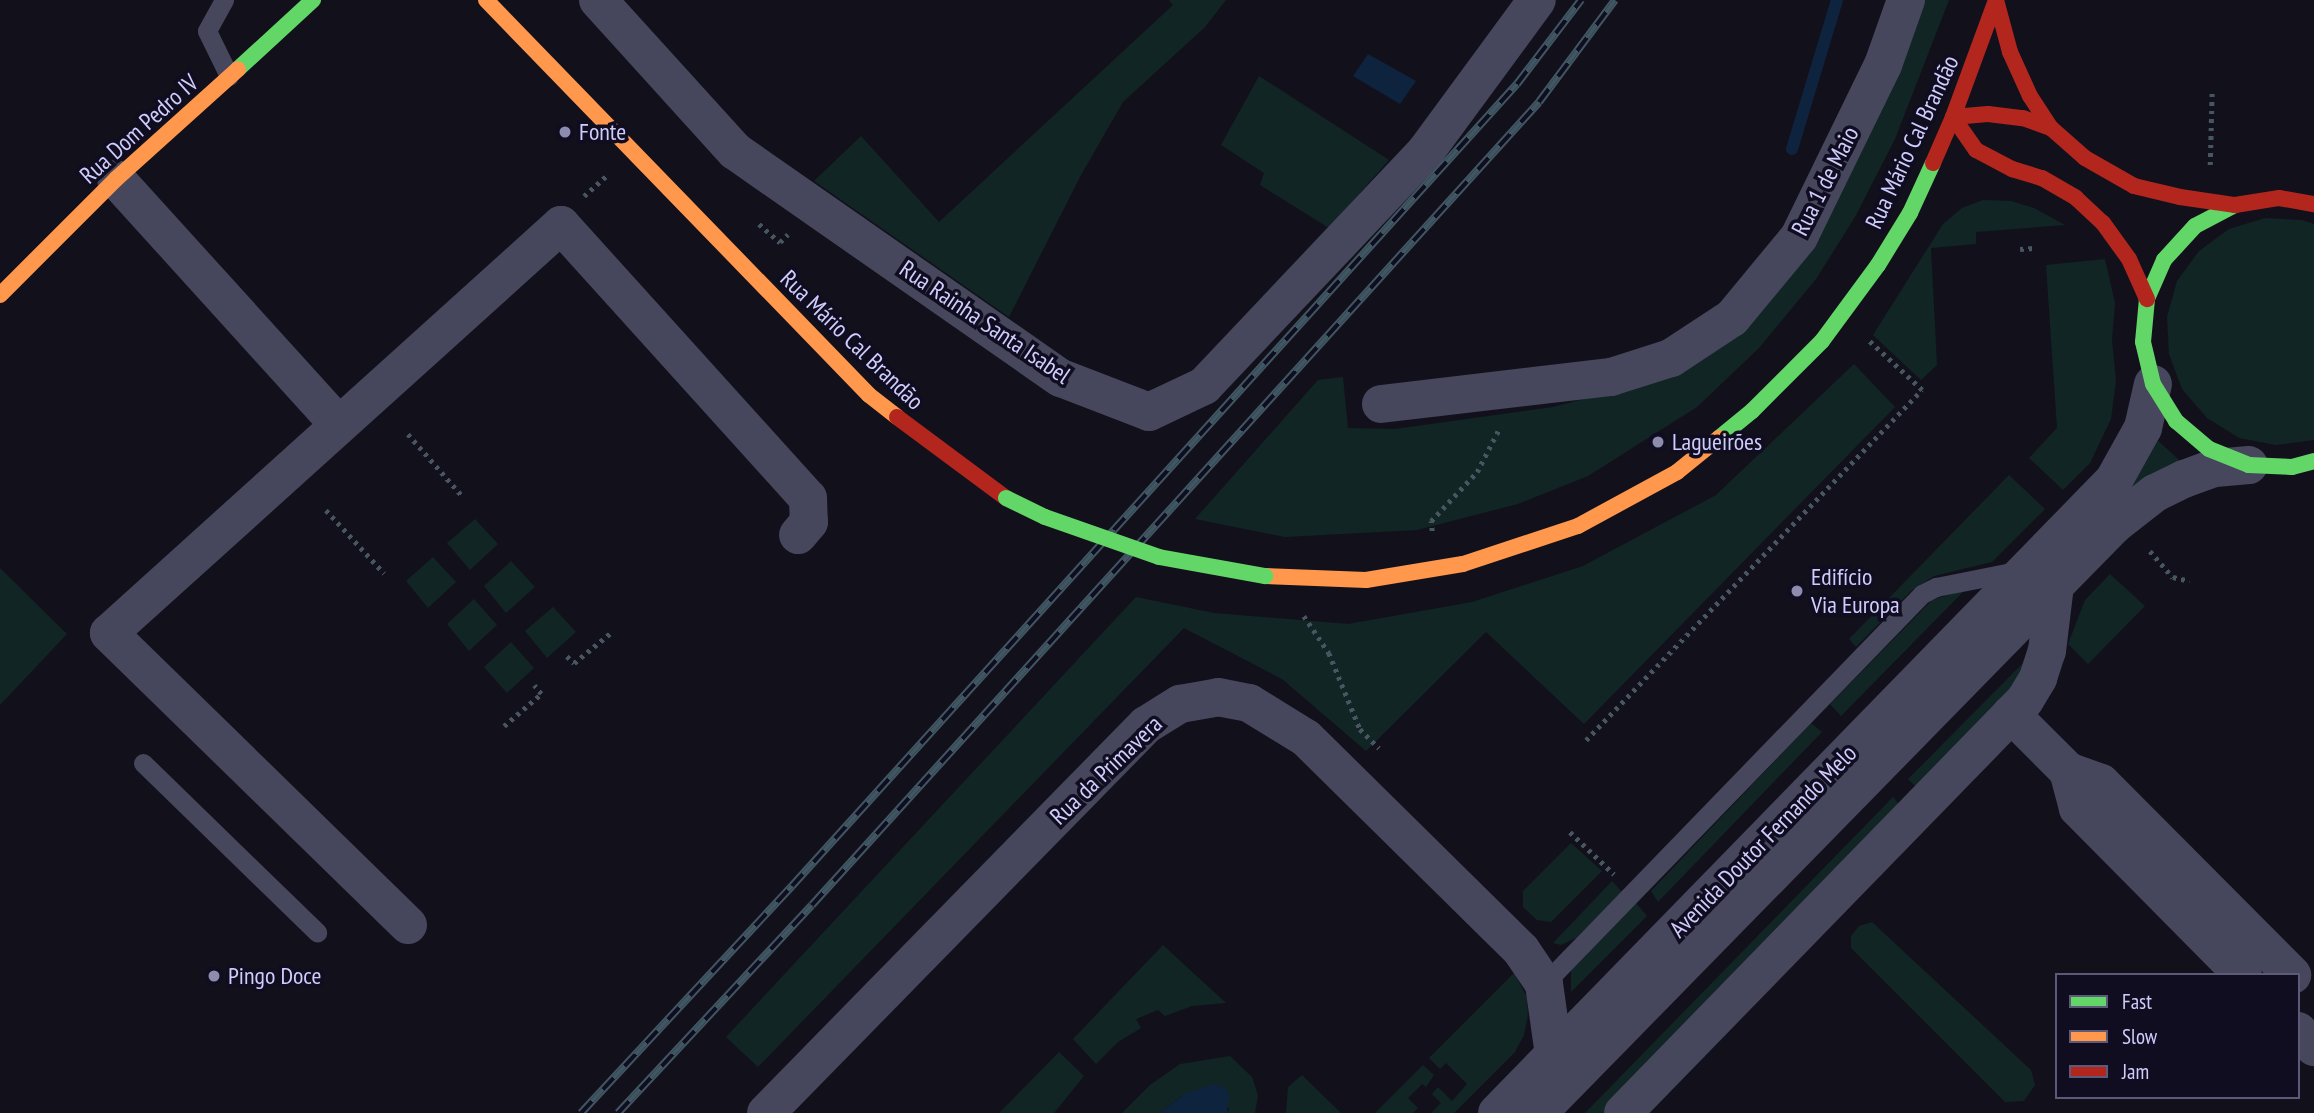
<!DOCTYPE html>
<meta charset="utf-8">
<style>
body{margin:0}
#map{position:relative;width:2314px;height:1113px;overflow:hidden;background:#12111b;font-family:"PT Sans Narrow",sans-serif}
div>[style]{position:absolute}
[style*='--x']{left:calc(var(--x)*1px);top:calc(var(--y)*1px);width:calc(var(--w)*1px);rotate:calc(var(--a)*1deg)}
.green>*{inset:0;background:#112525}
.water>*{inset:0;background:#0e233e}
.stream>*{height:12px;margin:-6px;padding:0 6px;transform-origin:6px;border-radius:6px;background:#0e233e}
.path>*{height:4.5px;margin-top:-2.25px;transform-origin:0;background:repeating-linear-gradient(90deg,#485662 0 3.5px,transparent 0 8.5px)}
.lane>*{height:19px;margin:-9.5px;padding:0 9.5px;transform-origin:9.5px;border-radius:9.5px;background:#46475c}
.street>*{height:38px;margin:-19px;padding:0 19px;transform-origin:19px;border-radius:19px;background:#46475c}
.fast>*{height:16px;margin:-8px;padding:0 8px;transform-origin:8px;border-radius:8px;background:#63d668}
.slow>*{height:16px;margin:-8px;padding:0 8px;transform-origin:8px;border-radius:8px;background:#ff974d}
.jam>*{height:16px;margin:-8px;padding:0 8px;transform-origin:8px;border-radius:8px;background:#b3261e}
.rail>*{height:8px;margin-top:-4px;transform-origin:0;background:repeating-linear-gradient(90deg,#0f0d1f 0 16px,#405662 0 32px);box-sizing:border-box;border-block:2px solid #405662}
.fast-bridge>*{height:16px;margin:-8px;padding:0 8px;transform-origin:8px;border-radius:8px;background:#63d668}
.dots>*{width:19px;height:19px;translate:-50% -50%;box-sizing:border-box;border:4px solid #0f0d1f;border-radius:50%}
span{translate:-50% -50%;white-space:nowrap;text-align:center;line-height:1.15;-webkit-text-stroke:7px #0f0d1f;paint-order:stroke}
.street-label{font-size:24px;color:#cfcdfd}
.poi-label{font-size:24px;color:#cfcdfd}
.left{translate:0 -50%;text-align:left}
.legend{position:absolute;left:2055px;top:973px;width:245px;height:126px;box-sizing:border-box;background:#0f0d1f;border:2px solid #5c5a78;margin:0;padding:9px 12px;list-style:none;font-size:21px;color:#cfcdfd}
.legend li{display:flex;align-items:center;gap:14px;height:35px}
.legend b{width:35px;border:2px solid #5c5a78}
</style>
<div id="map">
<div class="green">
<i style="clip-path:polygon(1169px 0,1226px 0,1205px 27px,1123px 102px,1081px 175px,1009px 317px,814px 181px,861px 136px,939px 222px,1173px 5px)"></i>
<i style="clip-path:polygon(1924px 0,1949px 0,1895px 139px,1855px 217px,1816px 279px,1759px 348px,1697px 407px,1588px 476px,1518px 504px,1417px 530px,1285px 537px,1195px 519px,1318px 380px,1343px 377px,1348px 428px,1395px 429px,1553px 407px,1661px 379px,1753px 308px)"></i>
<i style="clip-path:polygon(1259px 76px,1389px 160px,1329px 228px,1260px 185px,1264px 173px,1221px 145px)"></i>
<i style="clip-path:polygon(1983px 200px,2011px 201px,2034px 208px,2065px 225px,1976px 232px,1976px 244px,1931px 248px,1937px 365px,1921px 380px,1873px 335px,1943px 224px,1962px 208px)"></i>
<i style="clip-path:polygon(2265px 218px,2302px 220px,2314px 224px,2314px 440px,2276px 445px,2239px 438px,2207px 418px,2182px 389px,2169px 354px,2167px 317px,2177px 281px,2199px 251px,2229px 229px)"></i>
<i style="clip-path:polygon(2105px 259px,2115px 303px,2112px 340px,2116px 381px,2111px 419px,2090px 463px,2063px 490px,2029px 458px,2057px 428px,2046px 265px)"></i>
<i style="clip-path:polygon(1854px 364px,1895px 407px,1584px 724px,1486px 632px,1366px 751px,1282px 679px,1184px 628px,758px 1067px,726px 1037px,1136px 597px,1214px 613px,1348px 624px,1472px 602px,1583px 566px,1716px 495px)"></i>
<i style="clip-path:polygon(2153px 436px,2178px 459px,2178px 465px,2113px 497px)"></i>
<i style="clip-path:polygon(2009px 475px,2045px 509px,1992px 562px,1934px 576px,1911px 591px,1856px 647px,1849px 639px)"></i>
<i style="clip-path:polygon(475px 519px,498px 544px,470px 570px,447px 543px)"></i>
<i style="clip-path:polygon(433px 557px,456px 582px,428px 608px,406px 581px)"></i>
<i style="clip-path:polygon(511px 561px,535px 587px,506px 613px,484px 586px)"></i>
<i style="clip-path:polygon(0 568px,67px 634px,0 705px)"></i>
<i style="clip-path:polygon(2110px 574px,2145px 606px,2088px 664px,2068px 644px,2085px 600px)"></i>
<i style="clip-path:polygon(1965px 590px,1841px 716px,1830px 704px,1932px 600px)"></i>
<i style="clip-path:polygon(474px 599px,497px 625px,469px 651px,447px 624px)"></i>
<i style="clip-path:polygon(553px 607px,576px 632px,547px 658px,525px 631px)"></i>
<i style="clip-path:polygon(511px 642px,534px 668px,507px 693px,484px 667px)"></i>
<i style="clip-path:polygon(2027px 659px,2028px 670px,1920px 791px,1908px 779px)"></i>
<i style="clip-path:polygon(1811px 723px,1822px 732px,1658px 902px,1651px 891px)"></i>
<i style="clip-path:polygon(1893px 797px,1903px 809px,1603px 1113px,1585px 1113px)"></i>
<i style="clip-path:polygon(1571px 843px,1602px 871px,1551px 922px,1537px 920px,1523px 907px,1523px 891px)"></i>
<i style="clip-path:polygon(1612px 881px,1622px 892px,1576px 938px,1561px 945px,1553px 943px)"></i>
<i style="clip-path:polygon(1636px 903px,1647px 916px,1571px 992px,1571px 968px)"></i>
<i style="clip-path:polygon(1872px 922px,2031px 1070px,2035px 1085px,2024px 1101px,2005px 1102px,1851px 948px,1851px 936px,1859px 926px)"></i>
<i style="clip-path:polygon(1163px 945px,1226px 1003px,1192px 1006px,1165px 1016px,1158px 1010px,1136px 1019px,1141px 1028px,1118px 1042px,1096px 1064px,1073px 1039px)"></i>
<i style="clip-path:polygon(1514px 973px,1527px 997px,1528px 1015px,1524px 1035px,1515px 1052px,1454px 1113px,1431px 1113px,1441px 1103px,1432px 1094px,1438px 1087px,1452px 1101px,1467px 1084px,1446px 1063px,1440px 1069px,1429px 1058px)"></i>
<i style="clip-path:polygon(1059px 1052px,1084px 1076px,1054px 1113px,999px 1113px)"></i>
<i style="clip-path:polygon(1230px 1056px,1252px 1077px,1258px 1095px,1255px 1113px,1227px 1113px,1229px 1108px,1183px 1095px,1160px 1113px,1122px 1113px,1150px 1085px,1180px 1064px)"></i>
<i style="clip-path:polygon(1423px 1065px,1434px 1075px,1426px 1087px,1422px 1084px,1408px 1098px,1418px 1108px,1413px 1113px,1375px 1113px)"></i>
<i style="clip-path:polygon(1302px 1075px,1341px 1113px,1286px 1113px,1288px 1087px)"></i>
</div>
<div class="water">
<i style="clip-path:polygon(1368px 54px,1416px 81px,1400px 104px,1353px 76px)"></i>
<i style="clip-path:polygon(1214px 1084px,1225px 1088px,1229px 1095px,1227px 1113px,1160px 1113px,1183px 1095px)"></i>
</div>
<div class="stream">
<i style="--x:1792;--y:149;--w:156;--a:-73.2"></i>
</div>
<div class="path">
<i style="--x:2210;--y:165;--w:76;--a:-88.5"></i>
<i style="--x:584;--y:196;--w:30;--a:-42"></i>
<i style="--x:759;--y:224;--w:28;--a:41"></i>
<i style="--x:780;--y:242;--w:11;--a:-45"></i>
<i style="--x:2020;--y:249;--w:14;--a:-4"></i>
<i style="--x:408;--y:434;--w:85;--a:48.8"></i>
<i style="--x:326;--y:510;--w:86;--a:47.4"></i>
<i style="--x:1432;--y:531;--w:10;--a:-96"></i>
<i style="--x:1431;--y:521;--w:67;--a:-46.8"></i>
<i style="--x:1477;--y:472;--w:51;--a:-62.9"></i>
<i style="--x:2150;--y:551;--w:35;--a:49"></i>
<i style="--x:2173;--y:577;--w:17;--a:13"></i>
<i style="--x:1304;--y:616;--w:45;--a:56"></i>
<i style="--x:1329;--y:653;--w:82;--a:67.8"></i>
<i style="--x:1360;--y:729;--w:27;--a:45"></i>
<i style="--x:567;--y:656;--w:10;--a:45"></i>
<i style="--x:574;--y:663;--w:50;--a:-39.4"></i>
<i style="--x:504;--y:726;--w:49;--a:-40.9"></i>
<i style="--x:541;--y:694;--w:11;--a:-128"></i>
<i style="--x:1586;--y:740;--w:485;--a:-46.2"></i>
<i style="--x:1922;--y:390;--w:72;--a:-137.2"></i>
<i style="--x:1570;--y:832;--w:61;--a:43.7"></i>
</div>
<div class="lane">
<i style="--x:224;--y:0;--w:35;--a:119"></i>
<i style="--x:207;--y:31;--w:50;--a:63.9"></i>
<i style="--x:143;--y:763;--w:243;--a:44.2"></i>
<i style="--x:1544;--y:984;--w:543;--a:-45.9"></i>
<i style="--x:1922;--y:594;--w:16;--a:-27"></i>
<i style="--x:1936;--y:587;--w:83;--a:-11.2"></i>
</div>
<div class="street">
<i style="--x:598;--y:0;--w:204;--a:47.8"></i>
<i style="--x:735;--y:151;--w:397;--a:34.9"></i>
<i style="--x:1061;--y:378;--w:94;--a:21.1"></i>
<i style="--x:1149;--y:412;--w:61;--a:-25.3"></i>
<i style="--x:1204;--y:386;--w:323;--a:-46.6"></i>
<i style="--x:1426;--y:151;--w:187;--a:-53.7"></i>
<i style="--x:116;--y:179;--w:331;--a:47.8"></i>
<i style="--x:1381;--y:404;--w:232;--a:-6.7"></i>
<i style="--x:1611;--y:377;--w:63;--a:-17.6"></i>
<i style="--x:1671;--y:358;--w:73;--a:-33.3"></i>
<i style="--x:1732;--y:318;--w:105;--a:-50.4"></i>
<i style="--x:1799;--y:237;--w:191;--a:-64"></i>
<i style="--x:1883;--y:65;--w:69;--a:-70.5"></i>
<i style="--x:2011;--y:714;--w:81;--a:45"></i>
<i style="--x:408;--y:925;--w:418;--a:-135.7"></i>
<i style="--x:109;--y:633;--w:609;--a:-42.07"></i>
<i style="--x:561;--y:225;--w:368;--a:47.9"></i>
<i style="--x:808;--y:498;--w:24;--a:88"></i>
<i style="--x:809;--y:522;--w:17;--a:130"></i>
<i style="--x:2243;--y:975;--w:235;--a:-134.7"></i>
<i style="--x:2078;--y:808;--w:38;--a:-105"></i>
<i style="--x:2068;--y:771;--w:35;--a:20"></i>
<i style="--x:2101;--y:783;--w:271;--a:45.1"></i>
<i style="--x:2298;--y:1031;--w:23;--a:45"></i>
<i style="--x:766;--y:1113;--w:543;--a:-45.6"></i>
<i style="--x:1146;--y:725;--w:40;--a:-32"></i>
<i style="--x:1180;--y:704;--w:39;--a:-10"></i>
<i style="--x:1218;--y:697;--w:32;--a:11"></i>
<i style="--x:1249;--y:703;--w:67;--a:31.6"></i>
<i style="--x:1306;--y:738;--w:302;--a:44.6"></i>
<i style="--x:1521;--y:950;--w:41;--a:55.9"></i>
<i style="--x:1544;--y:984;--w:72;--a:82"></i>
<i style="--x:1497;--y:1113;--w:884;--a:-45.73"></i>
<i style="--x:2114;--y:480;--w:60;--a:-60.9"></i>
<i style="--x:2143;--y:428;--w:45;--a:-77.2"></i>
<i style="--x:1538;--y:1113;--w:823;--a:-45.59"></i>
<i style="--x:2114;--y:525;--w:52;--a:-38"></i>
<i style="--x:2155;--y:493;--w:32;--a:-26"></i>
<i style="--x:2184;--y:479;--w:33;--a:-20"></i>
<i style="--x:2215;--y:468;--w:34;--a:-5"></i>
<i style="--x:1623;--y:1113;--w:576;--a:-45.77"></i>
<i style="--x:2025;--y:700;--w:26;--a:-59"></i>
<i style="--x:2038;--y:678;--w:28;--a:-72"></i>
<i style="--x:2047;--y:651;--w:66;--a:-83.1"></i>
</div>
<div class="fast">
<i style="--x:238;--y:69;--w:102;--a:-42.6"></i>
<i style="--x:2235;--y:205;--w:45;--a:152.3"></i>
<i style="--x:2195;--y:226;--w:46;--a:132.4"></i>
<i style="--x:2164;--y:260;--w:43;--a:113.6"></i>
<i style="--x:2147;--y:299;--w:43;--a:95.3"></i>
<i style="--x:2143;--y:342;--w:43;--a:76.6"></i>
<i style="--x:2153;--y:384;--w:44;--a:58.1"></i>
<i style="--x:2176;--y:421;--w:43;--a:40.3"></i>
<i style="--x:2209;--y:449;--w:43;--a:21.8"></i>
<i style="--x:2249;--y:465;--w:43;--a:2.7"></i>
<i style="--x:2292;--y:467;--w:23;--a:-15"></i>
<i style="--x:1719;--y:438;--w:43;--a:-39.3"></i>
<i style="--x:1752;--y:411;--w:99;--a:-45"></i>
<i style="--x:1822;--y:341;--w:94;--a:-53.6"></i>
<i style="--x:1878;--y:265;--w:61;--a:-58.4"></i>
<i style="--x:1910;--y:213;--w:55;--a:-65.3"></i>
</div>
<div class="slow">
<i style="--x:486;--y:0;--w:550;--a:45.88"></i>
<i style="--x:869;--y:395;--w:36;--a:38"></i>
<i style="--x:0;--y:295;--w:164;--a:-45"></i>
<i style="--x:116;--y:179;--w:164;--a:-42"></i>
<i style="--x:1265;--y:576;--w:101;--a:2.3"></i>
<i style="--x:1366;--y:580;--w:98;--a:-9.4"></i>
<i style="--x:1463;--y:564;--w:121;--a:-18.3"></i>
<i style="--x:1578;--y:526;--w:113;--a:-28.6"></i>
<i style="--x:1677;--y:472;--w:54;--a:-39"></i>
</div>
<div class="jam">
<i style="--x:1996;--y:0;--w:54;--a:74.9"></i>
<i style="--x:2010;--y:52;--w:48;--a:65.6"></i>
<i style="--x:2030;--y:96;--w:38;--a:57"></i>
<i style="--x:2051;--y:128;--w:45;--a:41.4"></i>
<i style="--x:2085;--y:158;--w:56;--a:29.7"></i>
<i style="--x:2134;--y:186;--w:47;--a:13.4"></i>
<i style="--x:2180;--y:197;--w:56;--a:8.3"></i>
<i style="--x:2235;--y:205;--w:45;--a:-9"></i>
<i style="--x:2279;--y:198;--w:36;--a:10"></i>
<i style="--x:1953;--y:117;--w:40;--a:55.1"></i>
<i style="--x:1976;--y:150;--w:41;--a:27.8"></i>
<i style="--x:2012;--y:169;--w:31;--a:17"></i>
<i style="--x:2042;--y:178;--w:39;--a:30"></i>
<i style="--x:2076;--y:198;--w:37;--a:43"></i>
<i style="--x:2103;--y:223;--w:44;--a:54.2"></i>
<i style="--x:2129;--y:259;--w:44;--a:65.8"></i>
<i style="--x:1953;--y:117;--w:35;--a:-5"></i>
<i style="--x:1988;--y:114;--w:35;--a:7"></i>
<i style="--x:2023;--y:118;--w:30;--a:20"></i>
<i style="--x:1933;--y:163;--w:50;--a:-66.5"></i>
<i style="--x:1953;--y:117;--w:125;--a:-69.8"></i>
<i style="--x:897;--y:417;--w:136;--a:36.6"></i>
</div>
<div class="rail">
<i style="--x:581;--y:1113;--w:310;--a:-47.1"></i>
<i style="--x:792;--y:886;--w:1081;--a:-47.89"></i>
<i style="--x:1517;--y:84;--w:106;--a:-52.7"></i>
<i style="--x:618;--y:1113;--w:284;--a:-47"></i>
<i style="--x:812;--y:905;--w:1083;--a:-47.84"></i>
<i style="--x:1539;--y:102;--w:127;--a:-53.3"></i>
</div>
<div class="fast-bridge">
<i style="--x:1006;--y:498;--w:43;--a:26"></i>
<i style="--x:1045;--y:517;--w:121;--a:19.3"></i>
<i style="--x:1159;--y:557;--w:108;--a:10.2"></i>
</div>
<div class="dots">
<i style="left:565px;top:132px;background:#8d8bae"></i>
<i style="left:1658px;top:442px;background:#8d8bae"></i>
<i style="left:1797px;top:591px;background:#8d8bae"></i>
<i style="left:214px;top:976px;background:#8d8bae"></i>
</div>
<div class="street-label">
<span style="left:139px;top:129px;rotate:-42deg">Rua Dom Pedro IV</span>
<span style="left:1912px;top:142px;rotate:-65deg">Rua Mário Cal Brandão</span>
<span style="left:1825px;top:181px;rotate:-63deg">Rua 1 de Maio</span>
<span style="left:985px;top:322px;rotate:34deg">Rua Rainha Santa Isabel</span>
<span style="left:852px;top:340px;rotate:44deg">Rua Mário Cal Brandão</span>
<span style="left:1106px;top:770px;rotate:-44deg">Rua da Primavera</span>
<span style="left:1763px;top:841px;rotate:-46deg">Avenida Doutor Fernando Melo</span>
</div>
<div class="poi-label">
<span class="left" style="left:579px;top:132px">Fonte</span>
<span class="left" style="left:1672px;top:442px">Lagueirões</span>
<span class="left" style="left:1811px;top:591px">Edifício<br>Via Europa</span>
<span class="left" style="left:228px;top:976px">Pingo Doce</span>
</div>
<ul class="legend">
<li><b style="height:9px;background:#63d668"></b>Fast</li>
<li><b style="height:9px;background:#ff974d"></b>Slow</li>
<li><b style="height:9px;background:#b3261e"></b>Jam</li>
</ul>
</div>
